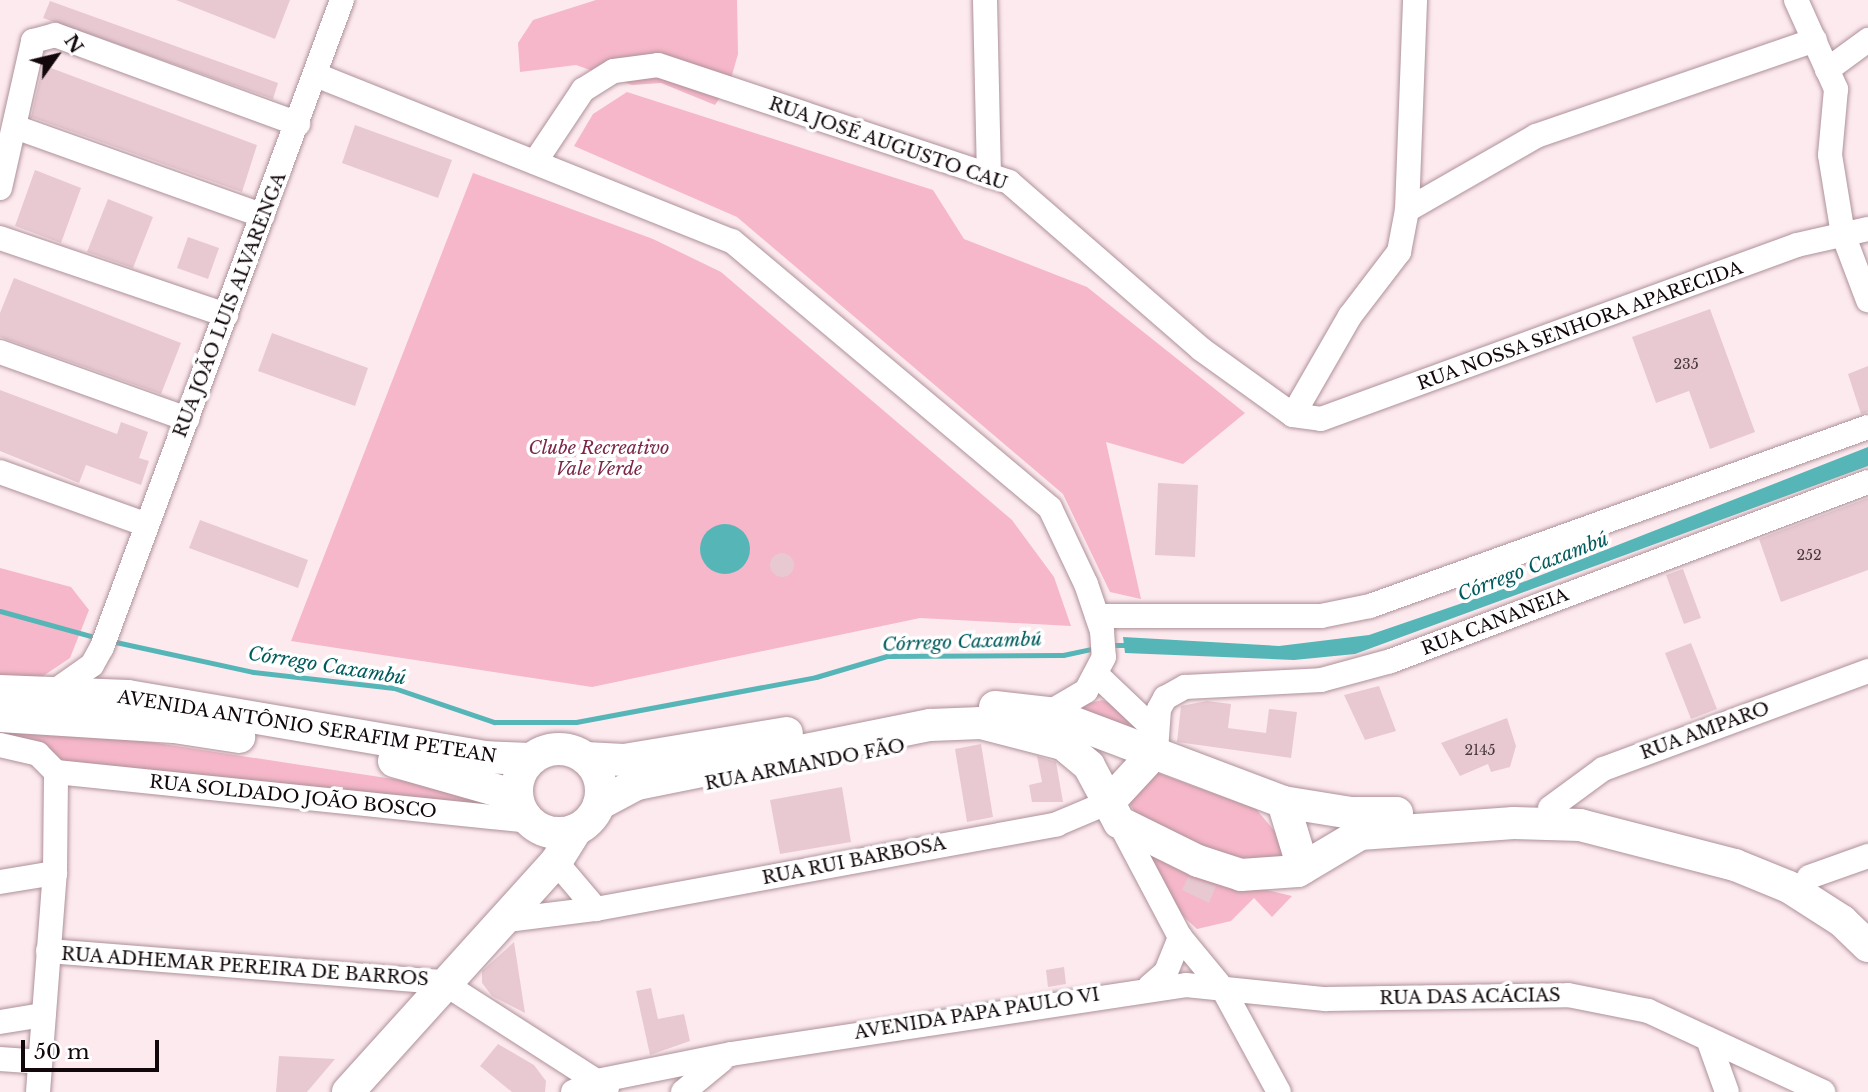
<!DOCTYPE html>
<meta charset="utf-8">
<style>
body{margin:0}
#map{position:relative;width:1868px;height:1092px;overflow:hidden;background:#fdeaef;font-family:"Libre Baskerville",serif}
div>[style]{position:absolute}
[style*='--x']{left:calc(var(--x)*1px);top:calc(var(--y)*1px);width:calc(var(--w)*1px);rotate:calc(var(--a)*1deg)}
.green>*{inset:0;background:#f5b7c9}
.water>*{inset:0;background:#56b6b7}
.round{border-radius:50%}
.stream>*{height:5px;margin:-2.5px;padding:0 2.5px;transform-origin:2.5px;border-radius:2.5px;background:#56b6b7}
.building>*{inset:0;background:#e8c9d2}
.roads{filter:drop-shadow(0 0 2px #ae9199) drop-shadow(0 0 2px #ae9199)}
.minor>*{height:24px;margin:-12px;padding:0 12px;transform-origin:12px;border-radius:12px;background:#fff}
.major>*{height:32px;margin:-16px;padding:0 16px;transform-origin:16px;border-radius:16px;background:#fff}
.major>.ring{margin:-16px;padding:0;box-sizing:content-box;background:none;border:32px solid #fff;border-radius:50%}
span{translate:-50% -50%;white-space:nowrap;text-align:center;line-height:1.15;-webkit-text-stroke:7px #fff;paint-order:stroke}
.number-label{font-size:14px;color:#48383d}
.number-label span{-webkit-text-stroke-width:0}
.street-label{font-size:18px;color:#12080b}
.park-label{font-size:18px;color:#7b2748;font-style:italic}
.water-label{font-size:19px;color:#015b5c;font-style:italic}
.north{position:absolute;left:21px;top:21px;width:70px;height:70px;-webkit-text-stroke:5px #fff;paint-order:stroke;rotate:56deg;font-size:19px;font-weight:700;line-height:28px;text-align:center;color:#12080b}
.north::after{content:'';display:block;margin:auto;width:24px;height:32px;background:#12080b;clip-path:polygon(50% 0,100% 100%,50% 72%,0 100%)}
.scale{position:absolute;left:21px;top:1040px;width:138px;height:32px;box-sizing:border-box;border:4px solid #12080b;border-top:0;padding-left:9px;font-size:21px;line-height:24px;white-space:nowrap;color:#12080b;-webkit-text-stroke:5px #fff;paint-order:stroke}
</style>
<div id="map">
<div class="green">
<i style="clip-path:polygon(596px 0,737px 0,738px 54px,730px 82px,715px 105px,661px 83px,632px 85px,576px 65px,520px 72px,518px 43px,533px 20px)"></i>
<i style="clip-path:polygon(627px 92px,933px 190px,964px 239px,1087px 287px,1245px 413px,1183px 464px,1106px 442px,1141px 599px,1110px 592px,1063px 494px,737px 217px,574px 146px,593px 114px)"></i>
<i style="clip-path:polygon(473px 173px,653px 239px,721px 272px,1012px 520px,1054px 577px,1071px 626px,920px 618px,592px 687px,291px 641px)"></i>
<i style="clip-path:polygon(0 568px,71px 587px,89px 610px,70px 658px,40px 678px,0 677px)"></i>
<i style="clip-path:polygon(1102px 700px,1122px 708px,1130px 719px,1128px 731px,1068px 709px)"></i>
<i style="clip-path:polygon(0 726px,71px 730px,472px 791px,515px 814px,66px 766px,0 738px)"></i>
<i style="clip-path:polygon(1158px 773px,1256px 809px,1287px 846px,1280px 863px,1224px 860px,1135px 813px,1128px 799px,1146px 777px)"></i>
<i style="clip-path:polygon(1142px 845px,1232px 882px,1292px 896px,1272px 917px,1254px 898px,1231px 921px,1197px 929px,1182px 915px)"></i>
</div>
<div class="water">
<i style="clip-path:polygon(1868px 447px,1868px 466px,1355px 654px,1294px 660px,1125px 653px,1123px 637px,1279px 646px,1369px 635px,1518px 584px)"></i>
<i class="round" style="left:700px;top:524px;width:50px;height:50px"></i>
</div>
<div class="stream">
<i style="--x:0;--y:611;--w:102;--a:15.4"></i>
<i style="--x:111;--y:641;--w:145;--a:12.3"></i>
<i style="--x:253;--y:672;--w:142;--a:6.5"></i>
<i style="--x:394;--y:688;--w:106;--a:18.8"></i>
<i style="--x:494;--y:722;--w:82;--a:0"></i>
<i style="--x:576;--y:722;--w:244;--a:-10.6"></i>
<i style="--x:816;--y:677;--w:74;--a:-16.5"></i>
<i style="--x:887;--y:656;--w:176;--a:-0.3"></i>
<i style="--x:1063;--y:655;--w:33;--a:-12"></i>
<i style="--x:1108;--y:645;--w:22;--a:0"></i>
</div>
<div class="building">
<i style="clip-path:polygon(176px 0,290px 0,275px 39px)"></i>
<i style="clip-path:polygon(50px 1px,278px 83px,273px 99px,43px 18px)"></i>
<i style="clip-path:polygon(43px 65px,257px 145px,242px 192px,31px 117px)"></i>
<i style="clip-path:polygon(355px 125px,452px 160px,438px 198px,342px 163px)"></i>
<i style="clip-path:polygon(35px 170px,81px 188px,61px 243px,15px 226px)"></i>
<i style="clip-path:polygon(108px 199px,153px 217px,133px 268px,87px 252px)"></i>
<i style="clip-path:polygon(188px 237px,219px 248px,208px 279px,177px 268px)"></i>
<i style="clip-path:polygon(14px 278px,181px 343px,161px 394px,0 337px,0 313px)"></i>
<i style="clip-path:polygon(1710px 309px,1755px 432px,1710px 449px,1689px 391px,1656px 403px,1632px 337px)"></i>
<i style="clip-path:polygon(272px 333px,368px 368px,355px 406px,258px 371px)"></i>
<i style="clip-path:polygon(1868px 366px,1868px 412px,1861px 414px,1848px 374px)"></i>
<i style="clip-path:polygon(0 390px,117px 434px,121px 422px,148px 432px,139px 458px,149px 461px,141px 485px,86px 465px,79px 483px,0 451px)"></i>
<i style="clip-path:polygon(1158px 483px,1198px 485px,1195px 557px,1155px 555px)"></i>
<i style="clip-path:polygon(1868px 498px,1868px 570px,1781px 602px,1759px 539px)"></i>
<i style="clip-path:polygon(200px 520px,308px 560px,298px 588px,189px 548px)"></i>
<i class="round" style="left:770px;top:553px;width:24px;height:24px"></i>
<i style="clip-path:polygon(1683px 569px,1701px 618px,1684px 624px,1666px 575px)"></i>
<i style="clip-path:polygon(1691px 643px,1717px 709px,1691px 719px,1665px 653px)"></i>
<i style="clip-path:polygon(1379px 686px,1396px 731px,1365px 740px,1344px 695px)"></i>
<i style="clip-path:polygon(1207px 701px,1231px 704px,1228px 728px,1266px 733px,1269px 709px,1297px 712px,1291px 758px,1177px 742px,1181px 706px)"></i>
<i style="clip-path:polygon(1507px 718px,1516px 746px,1510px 767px,1491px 772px,1488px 764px,1460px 776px,1441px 743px)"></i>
<i style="clip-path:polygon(981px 744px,993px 817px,967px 822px,955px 749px)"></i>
<i style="clip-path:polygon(1037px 756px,1056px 762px,1063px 802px,1032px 802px,1029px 785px,1042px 782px)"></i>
<i style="clip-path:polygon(842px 787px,851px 842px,780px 854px,770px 800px)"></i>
<i style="clip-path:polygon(1188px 877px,1216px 886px,1209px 903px,1182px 890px)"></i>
<i style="clip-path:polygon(514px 942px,525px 1013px,492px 996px,482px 983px,482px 971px)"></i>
<i style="clip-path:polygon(1064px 967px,1066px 984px,1048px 987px,1046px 970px)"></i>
<i style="clip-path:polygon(651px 988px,658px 1019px,684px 1014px,690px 1041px,650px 1055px,636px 991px)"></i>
<i style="clip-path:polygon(498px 1044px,534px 1065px,546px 1081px,545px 1092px,512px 1092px,480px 1066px)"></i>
<i style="clip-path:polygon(279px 1056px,335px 1059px,307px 1092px,276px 1092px)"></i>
</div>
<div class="roads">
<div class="minor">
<i style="--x:985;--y:0;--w:176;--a:88.7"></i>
<i style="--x:1796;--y:0;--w:98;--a:65.8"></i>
<i style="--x:1836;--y:89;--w:66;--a:95.2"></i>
<i style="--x:1830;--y:155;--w:80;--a:80.7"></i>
<i style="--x:1843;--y:234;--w:71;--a:69.3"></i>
<i style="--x:1827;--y:70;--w:51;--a:-36.2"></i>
<i style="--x:316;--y:75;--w:448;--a:21.8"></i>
<i style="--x:732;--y:241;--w:415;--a:40"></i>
<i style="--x:1050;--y:508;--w:84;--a:64.7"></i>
<i style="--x:1086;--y:584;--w:50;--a:71.2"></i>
<i style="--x:1102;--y:631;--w:26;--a:86"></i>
<i style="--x:1104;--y:657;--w:38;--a:118"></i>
<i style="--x:1086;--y:691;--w:44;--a:149.9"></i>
<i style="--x:15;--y:127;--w:263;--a:19.7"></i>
<i style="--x:535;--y:162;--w:87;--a:-56.3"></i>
<i style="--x:583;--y:90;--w:36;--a:-32"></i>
<i style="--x:614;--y:71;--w:44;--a:-7.8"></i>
<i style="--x:658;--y:65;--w:370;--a:18.4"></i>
<i style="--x:1009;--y:182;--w:254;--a:41"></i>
<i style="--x:1201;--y:349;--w:113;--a:35.7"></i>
<i style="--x:1293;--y:415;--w:28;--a:8"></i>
<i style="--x:1321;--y:419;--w:507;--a:-20.08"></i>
<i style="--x:1797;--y:245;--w:73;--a:-12.7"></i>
<i style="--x:0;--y:188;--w:151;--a:-77.3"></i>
<i style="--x:33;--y:41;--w:23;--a:-15"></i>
<i style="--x:55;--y:35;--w:259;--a:20.1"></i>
<i style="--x:1407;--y:210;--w:210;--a:-87.8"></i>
<i style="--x:0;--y:238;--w:239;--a:18.8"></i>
<i style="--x:0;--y:352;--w:199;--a:19.7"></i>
<i style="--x:1293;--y:415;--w:114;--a:-60.1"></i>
<i style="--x:1350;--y:316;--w:81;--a:-52.6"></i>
<i style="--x:1399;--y:252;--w:43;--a:-79.2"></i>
<i style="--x:1407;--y:210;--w:149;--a:-29.8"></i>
<i style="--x:1536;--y:136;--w:295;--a:-19"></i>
<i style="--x:0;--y:472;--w:156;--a:19.8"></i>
<i style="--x:1097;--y:616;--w:224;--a:0"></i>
<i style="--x:1321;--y:616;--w:50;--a:-11.5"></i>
<i style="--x:1370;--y:606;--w:529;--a:-19.77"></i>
<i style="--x:1097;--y:675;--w:79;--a:43.5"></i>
<i style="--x:52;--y:693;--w:49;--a:-35"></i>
<i style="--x:92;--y:665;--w:21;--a:-61"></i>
<i style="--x:102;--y:647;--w:690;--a:-69.65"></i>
<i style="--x:0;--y:745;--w:39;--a:13"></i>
<i style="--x:38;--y:754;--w:25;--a:45"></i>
<i style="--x:1156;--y:751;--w:42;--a:-85.9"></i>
<i style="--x:1159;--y:709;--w:13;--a:-61"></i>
<i style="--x:1165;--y:698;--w:23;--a:-29"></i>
<i style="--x:1185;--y:687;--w:136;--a:-2.9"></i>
<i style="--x:1321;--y:680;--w:73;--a:-15.2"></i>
<i style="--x:1391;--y:661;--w:509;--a:-20.57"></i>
<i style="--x:56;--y:772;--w:478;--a:5.9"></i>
<i style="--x:1550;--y:808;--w:66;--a:-36.3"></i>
<i style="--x:1603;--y:769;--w:283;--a:-20.3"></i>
<i style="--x:1119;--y:822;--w:130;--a:62.1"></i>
<i style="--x:1180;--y:937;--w:67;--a:50.4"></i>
<i style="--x:1223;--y:989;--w:117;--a:61.5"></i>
<i style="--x:556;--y:862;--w:62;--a:49.6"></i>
<i style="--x:1809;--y:877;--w:63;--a:-19.6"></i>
<i style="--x:0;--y:882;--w:56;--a:-9.3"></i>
<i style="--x:499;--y:921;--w:98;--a:-7.1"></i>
<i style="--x:596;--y:909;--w:469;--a:-10.4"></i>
<i style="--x:1057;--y:824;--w:56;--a:-22.9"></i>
<i style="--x:48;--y:951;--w:395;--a:4.5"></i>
<i style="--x:442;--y:982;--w:196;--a:32.7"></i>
<i style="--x:1150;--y:986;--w:21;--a:-41"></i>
<i style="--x:1166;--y:972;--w:38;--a:-68"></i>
<i style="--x:0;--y:1022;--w:44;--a:-9.2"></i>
<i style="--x:1708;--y:1039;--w:56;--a:70.3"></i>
<i style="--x:0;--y:1059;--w:39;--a:4"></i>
<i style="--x:38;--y:1092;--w:220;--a:-85.6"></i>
<i style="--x:55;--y:873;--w:101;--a:-89.4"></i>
<i style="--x:573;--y:1092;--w:26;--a:-25"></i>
<i style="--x:597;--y:1081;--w:137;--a:-11.4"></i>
<i style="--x:731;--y:1054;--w:460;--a:-8.6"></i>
<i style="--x:1186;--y:985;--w:140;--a:5.8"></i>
<i style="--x:1325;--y:999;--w:243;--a:-0.9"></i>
<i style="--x:1568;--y:995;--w:82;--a:11.3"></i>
<i style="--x:1648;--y:1011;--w:193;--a:24.8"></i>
<i style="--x:683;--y:1092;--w:50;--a:-39.4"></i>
</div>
<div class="major">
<i style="--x:0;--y:691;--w:128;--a:2.2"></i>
<i style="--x:128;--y:696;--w:361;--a:9.7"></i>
<i style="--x:484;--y:757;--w:46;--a:2.5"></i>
<i style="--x:995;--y:707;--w:53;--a:6.5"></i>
<i style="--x:1048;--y:713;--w:251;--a:20.7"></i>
<i style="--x:1283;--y:802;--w:69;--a:9.2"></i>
<i style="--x:1351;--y:813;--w:46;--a:0"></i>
<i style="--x:0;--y:716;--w:174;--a:3.6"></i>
<i style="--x:174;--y:727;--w:66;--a:8.7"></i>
<i class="ring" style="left:517px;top:749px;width:52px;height:52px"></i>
<i style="--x:585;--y:758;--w:39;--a:3"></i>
<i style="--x:624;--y:760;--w:165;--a:-9.4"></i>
<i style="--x:394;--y:761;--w:128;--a:15.9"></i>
<i style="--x:1109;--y:802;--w:69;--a:-47.3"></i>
<i style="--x:1283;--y:802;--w:69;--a:73.1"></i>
<i style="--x:599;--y:804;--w:43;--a:-27.8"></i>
<i style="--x:637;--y:784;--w:299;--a:-11.4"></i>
<i style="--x:930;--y:725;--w:51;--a:-2.2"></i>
<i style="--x:981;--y:723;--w:85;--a:14.4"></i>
<i style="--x:1063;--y:744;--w:34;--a:40"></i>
<i style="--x:1089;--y:766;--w:64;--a:61.8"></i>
<i style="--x:1119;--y:822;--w:88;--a:26.3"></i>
<i style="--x:1198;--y:861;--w:45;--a:18"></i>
<i style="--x:1241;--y:875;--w:57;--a:-4"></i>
<i style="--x:1298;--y:871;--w:72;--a:-30.8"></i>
<i style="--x:1360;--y:834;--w:154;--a:-4.1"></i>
<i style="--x:1514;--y:823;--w:66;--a:1.7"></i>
<i style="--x:1580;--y:825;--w:160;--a:14.5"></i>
<i style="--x:1735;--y:865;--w:58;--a:22.2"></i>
<i style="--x:1789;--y:887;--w:63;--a:32.7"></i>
<i style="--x:1842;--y:921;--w:36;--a:44"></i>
<i style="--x:348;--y:1092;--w:310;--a:-47.9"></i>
<i style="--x:556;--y:862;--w:38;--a:-58"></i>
</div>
</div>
<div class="number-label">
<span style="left:1686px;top:364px">235</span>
<span style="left:1809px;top:555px">252</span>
<span style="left:1480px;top:750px">2145</span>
</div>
<div class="street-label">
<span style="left:888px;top:144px;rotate:19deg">RUA JOSÉ AUGUSTO CAU</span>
<span style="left:230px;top:305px;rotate:-69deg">RUA JOÃO LUIS ALVARENGA</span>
<span style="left:1580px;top:326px;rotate:-20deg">RUA NOSSA SENHORA APARECIDA</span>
<span style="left:1495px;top:622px;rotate:-21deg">RUA CANANEIA</span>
<span style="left:307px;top:727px;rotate:9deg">AVENIDA ANTÔNIO SERAFIM PETEAN</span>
<span style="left:1705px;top:731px;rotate:-20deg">RUA AMPARO</span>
<span style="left:805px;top:765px;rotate:-11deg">RUA ARMANDO FÃO</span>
<span style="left:293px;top:797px;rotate:6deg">RUA SOLDADO JOÃO BOSCO</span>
<span style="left:854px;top:861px;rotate:-11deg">RUA RUI BARBOSA</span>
<span style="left:245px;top:967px;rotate:4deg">RUA ADHEMAR PEREIRA DE BARROS</span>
<span style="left:1470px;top:997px;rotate:-1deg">RUA DAS ACÁCIAS</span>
<span style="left:977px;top:1014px;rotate:-9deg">AVENIDA PAPA PAULO VI</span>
</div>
<div class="park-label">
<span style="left:599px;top:459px">Clube Recreativo<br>Vale Verde</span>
</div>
<div class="water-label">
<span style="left:1533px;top:567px;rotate:-21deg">Córrego Caxambú</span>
<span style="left:962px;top:642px;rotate:-2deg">Córrego Caxambú</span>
<span style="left:327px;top:666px;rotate:9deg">Córrego Caxambú</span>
</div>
<div class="north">N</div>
<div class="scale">50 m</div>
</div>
